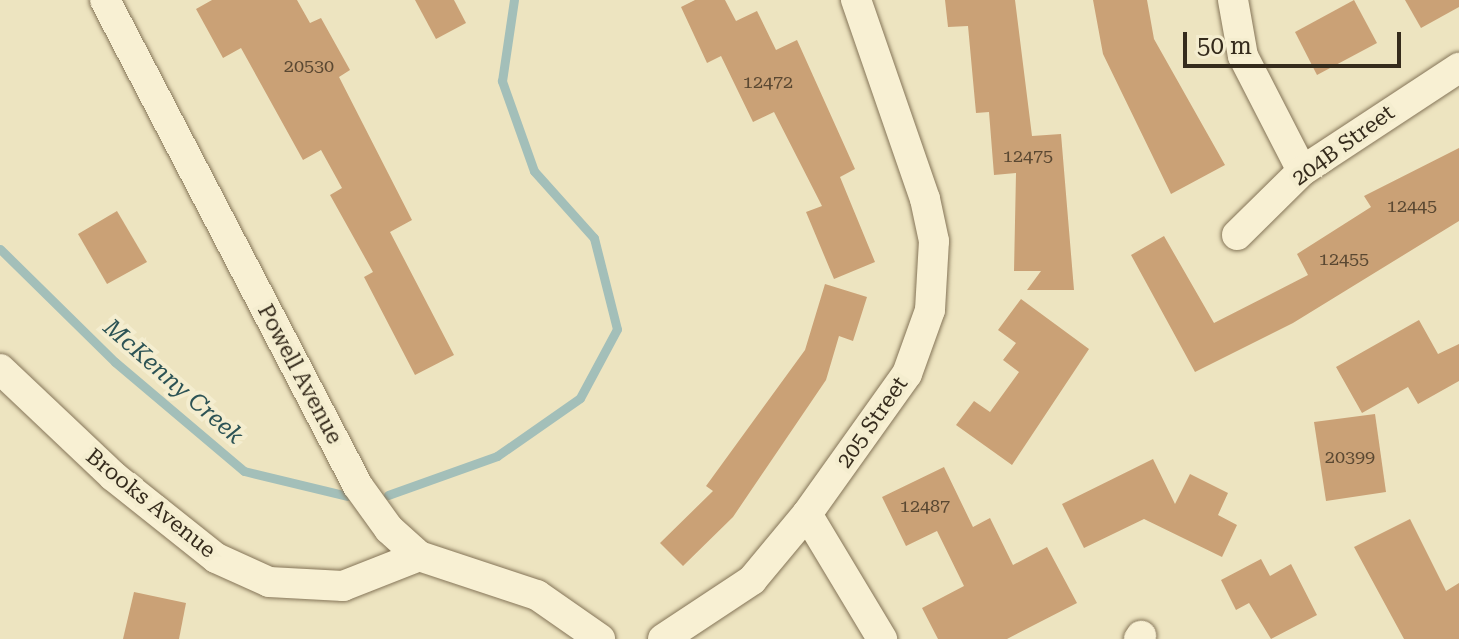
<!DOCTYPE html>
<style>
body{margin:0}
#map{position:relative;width:1459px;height:639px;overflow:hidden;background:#ede4c0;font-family:"Roboto Serif",serif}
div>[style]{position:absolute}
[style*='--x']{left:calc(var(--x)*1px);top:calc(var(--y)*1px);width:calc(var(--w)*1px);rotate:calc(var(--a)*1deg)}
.stream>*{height:9px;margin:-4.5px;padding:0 4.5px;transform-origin:4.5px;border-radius:4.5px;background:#a3bfb9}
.building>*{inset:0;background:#caa176}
.roads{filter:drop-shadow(0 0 2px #857558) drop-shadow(0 0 2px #857558)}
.street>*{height:30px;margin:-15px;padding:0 15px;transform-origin:15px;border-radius:15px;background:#f8f0d3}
span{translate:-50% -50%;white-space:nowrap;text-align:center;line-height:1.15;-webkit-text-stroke:8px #f4edcf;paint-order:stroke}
.number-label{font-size:18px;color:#5a4832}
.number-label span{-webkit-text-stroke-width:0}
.street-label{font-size:22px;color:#352b1c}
.water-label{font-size:24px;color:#2c5355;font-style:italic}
.scale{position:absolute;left:1183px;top:32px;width:218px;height:36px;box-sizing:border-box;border:4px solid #352b1c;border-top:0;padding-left:10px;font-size:24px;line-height:28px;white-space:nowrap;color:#352b1c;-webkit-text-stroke:6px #f4edcf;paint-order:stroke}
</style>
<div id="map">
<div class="stream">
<i style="--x:0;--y:249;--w:161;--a:44.5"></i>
<i style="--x:115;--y:362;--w:169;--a:40.2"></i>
<i style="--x:244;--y:471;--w:106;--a:13.6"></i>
<i style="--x:388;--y:495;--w:116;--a:-19.7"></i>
<i style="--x:497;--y:456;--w:101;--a:-34.9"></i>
<i style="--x:580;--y:398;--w:78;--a:-61.8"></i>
<i style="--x:617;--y:329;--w:94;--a:-104.2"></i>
<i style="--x:594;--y:238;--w:90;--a:-131.8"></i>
<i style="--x:534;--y:171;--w:96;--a:-109.6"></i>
<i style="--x:502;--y:81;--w:82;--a:-81.6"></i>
</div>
<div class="building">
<i style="clip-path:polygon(212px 0,297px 0,310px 23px,321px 18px,350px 70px,339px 77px,412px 220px,390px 232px,454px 355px,415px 375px,364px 277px,373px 272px,330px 195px,342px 188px,321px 150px,303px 160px,241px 48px,223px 58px,196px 9px)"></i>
<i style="clip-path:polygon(415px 0,454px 0,466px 23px,436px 39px)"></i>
<i style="clip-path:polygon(695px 0,725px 0,736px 21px,757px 11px,776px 50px,797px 40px,855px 169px,840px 177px,875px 262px,834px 279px,806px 212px,822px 206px,774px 112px,753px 122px,721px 56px,707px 63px,681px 7px)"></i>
<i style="clip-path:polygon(945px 0,1015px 0,1032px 136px,1061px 134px,1074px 290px,1027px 290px,1041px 271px,1014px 271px,1016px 173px,994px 175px,989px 112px,976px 113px,968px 26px,948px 27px)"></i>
<i style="clip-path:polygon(1093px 0,1147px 0,1154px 39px,1225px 165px,1171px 194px,1103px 54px)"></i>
<i style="clip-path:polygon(1354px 0,1377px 43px,1317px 75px,1295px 32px)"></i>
<i style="clip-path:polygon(1405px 0,1459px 0,1459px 7px,1421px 28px)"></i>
<i style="clip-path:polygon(1459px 148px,1459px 221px,1293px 323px,1195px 372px,1131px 255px,1164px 236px,1214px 323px,1308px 275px,1297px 254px,1371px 207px,1364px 196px)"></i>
<i style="clip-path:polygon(117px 211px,147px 262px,107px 284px,78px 234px)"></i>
<i style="clip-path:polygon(825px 284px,867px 297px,853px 341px,839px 336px,826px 380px,733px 517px,683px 566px,660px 543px,713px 491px,706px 486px,805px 350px)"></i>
<i style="clip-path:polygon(1021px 299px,1089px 349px,1012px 465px,956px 425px,974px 401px,990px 412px,1019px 372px,1003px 360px,1016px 343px,998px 330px)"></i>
<i style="clip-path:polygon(1419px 320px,1438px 354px,1459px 344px,1459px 381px,1418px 404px,1408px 387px,1362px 413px,1336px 367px)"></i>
<i style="clip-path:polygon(1375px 414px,1386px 492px,1326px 501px,1314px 422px)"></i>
<i style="clip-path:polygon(1153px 459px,1175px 504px,1190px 474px,1228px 493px,1218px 515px,1237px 525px,1222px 557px,1144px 519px,1084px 548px,1062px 504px)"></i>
<i style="clip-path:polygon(944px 467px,973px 527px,990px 518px,1013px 565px,1047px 547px,1077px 603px,1007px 639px,938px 639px,922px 608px,964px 586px,937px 531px,906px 546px,882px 497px)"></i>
<i style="clip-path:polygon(1410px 519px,1446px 591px,1459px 583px,1459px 639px,1404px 639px,1354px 547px)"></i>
<i style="clip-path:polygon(1261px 559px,1270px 576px,1291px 564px,1317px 615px,1271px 639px,1249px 603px,1236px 610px,1221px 580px)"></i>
<i style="clip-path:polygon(134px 592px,186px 603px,179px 639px,123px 639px)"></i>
</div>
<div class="roads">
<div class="street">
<i style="--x:105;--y:0;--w:548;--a:62.5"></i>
<i style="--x:358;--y:486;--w:53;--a:54.2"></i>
<i style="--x:389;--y:529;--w:40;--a:42"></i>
<i style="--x:419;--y:556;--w:124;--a:18.3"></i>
<i style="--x:537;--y:595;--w:77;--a:34.9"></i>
<i style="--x:1233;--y:0;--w:57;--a:79.9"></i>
<i style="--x:1243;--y:56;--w:129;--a:62.8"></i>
<i style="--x:1237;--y:235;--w:91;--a:-44.6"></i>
<i style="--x:1302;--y:171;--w:188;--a:-33.3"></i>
<i style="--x:0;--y:369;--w:156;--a:43.4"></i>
<i style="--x:113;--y:476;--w:132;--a:38.5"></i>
<i style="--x:216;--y:558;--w:58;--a:24.4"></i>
<i style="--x:269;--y:582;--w:74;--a:3.1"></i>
<i style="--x:343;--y:586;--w:82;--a:-21.5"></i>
<i style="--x:807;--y:514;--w:146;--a:59"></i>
<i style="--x:663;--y:639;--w:107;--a:-33.5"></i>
<i style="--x:752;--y:580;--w:86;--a:-50.2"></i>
<i style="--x:807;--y:514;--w:172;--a:-54.5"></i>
<i style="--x:907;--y:374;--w:68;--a:-70.2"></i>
<i style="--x:930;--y:310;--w:69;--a:-86.7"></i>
<i style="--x:934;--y:241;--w:43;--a:-102.1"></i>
<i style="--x:925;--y:199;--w:211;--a:-109.1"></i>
<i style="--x:1139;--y:639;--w:4;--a:-56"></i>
</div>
</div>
<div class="number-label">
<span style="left:309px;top:66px">20530</span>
<span style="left:768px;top:82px">12472</span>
<span style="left:1028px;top:156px">12475</span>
<span style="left:1412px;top:206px">12445</span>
<span style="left:1344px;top:259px">12455</span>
<span style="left:1350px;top:457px">20399</span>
<span style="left:925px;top:506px">12487</span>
</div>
<div class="street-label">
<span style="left:1343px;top:145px;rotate:-36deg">204B Street</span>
<span style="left:300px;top:374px;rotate:62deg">Powell Avenue</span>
<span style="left:872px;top:422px;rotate:-55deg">205 Street</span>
<span style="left:151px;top:503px;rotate:39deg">Brooks Avenue</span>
</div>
<div class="water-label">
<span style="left:173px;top:382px;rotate:41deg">McKenny Creek</span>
</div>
<div class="scale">50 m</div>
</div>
